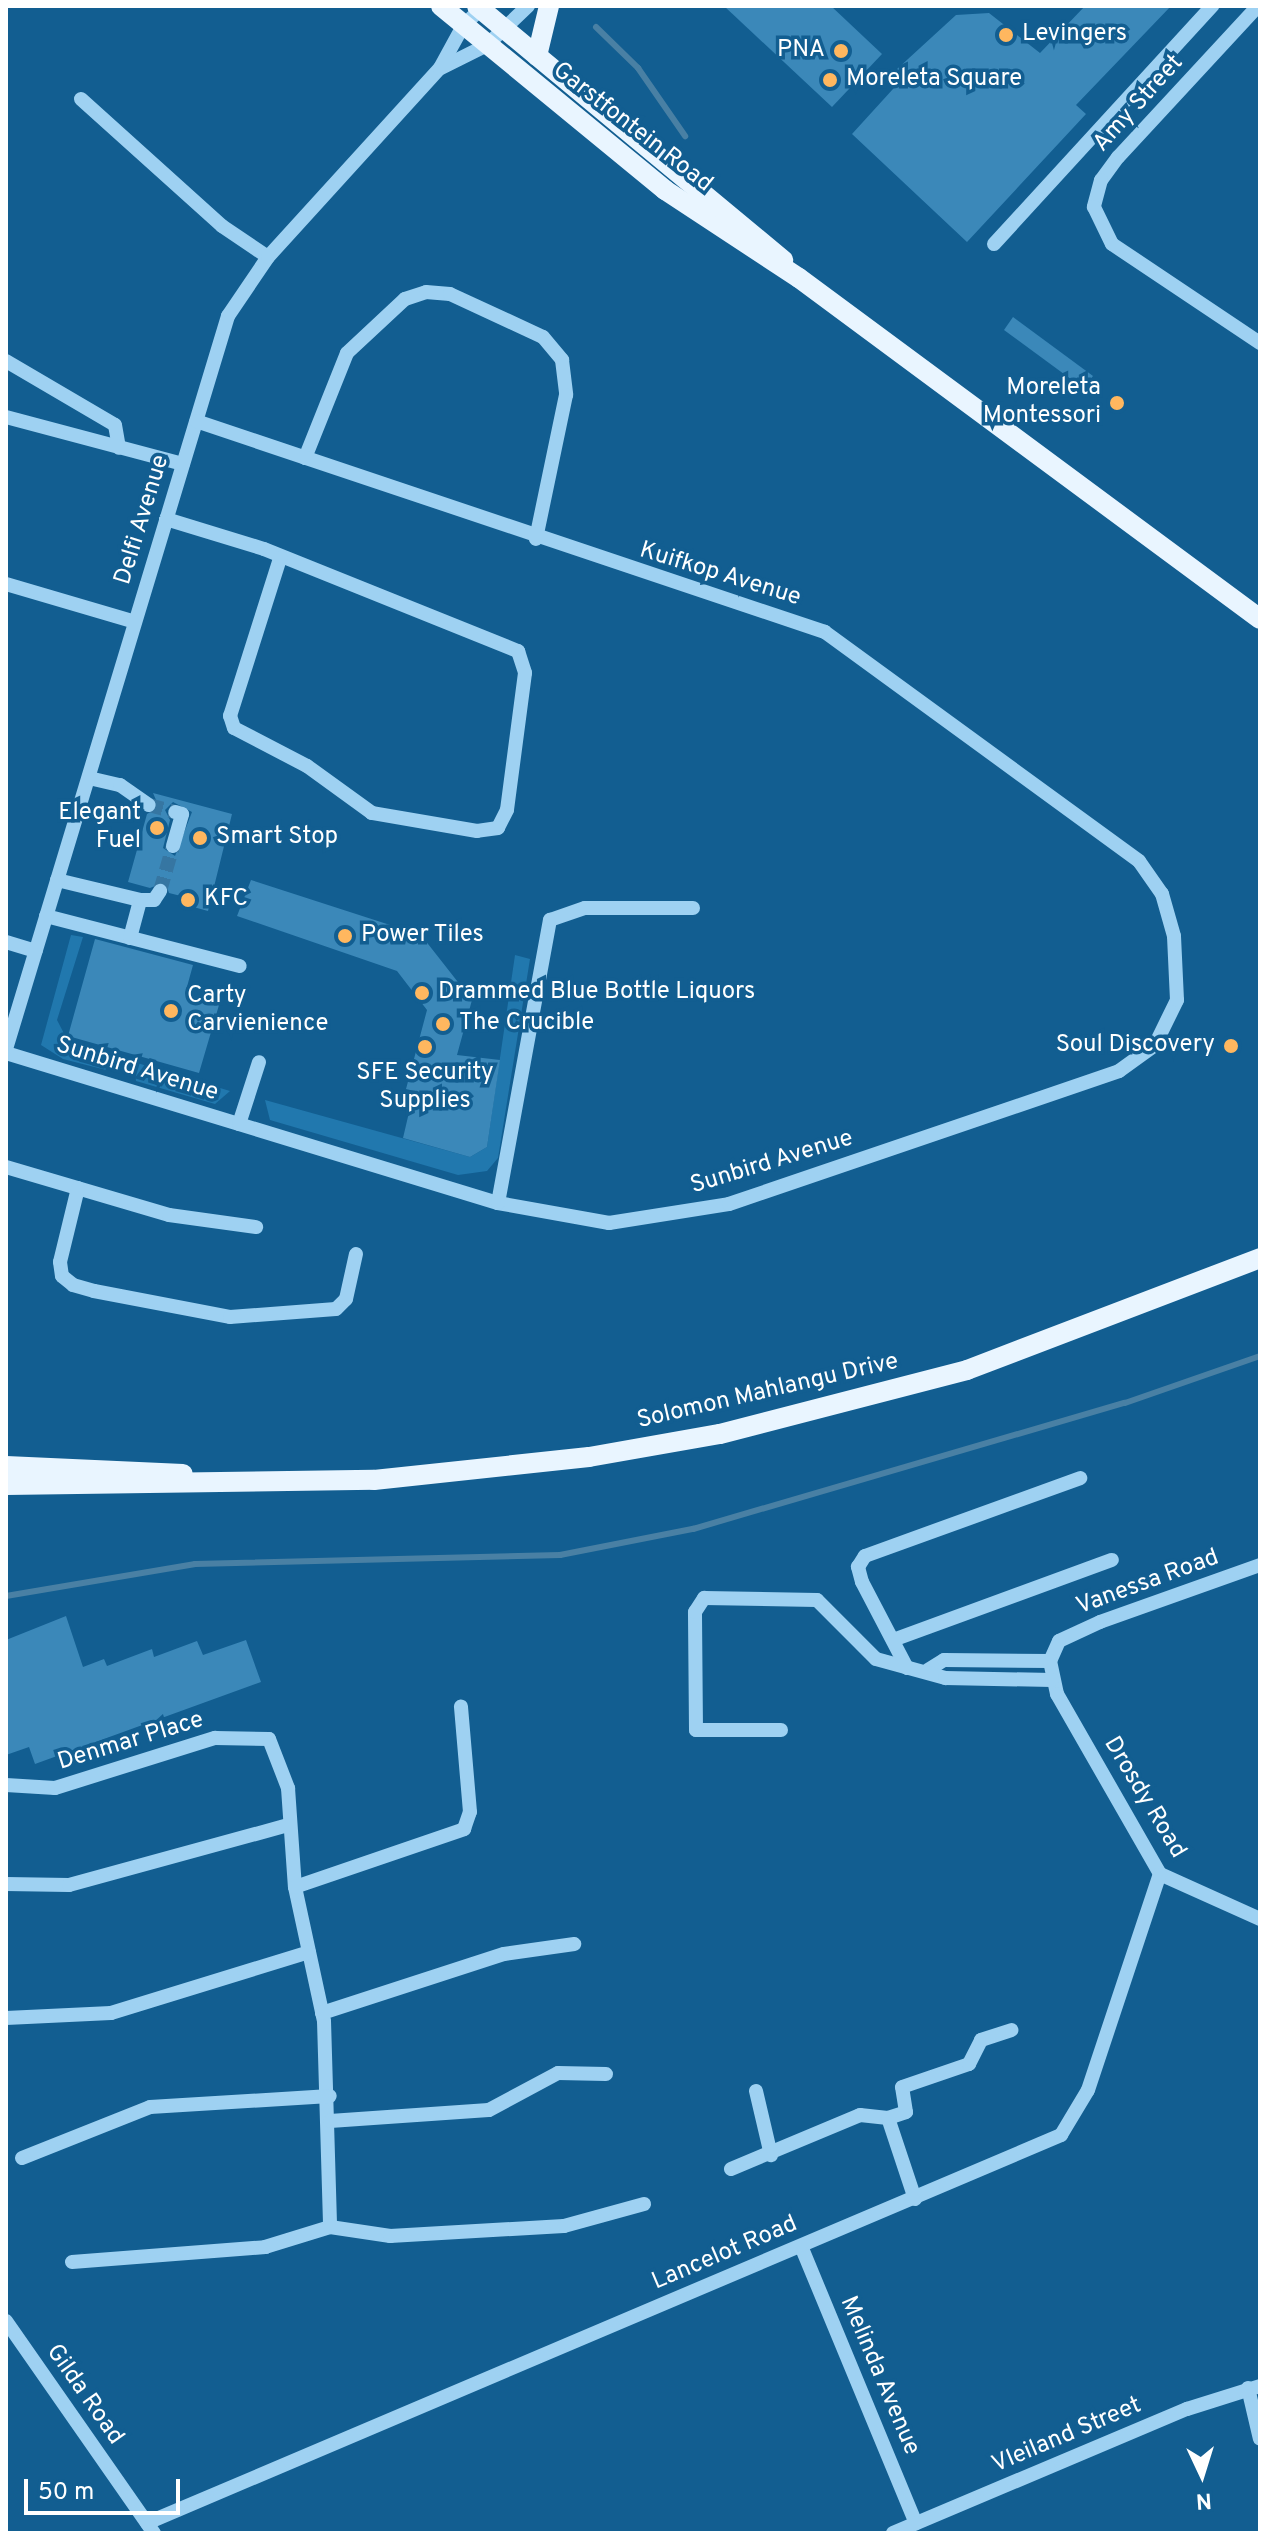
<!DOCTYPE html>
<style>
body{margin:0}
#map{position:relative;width:1266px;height:2539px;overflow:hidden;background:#125e91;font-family:Overpass,sans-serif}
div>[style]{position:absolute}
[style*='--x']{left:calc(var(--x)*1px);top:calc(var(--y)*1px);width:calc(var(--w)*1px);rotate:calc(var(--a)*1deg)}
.green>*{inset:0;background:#2178ae}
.stream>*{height:6px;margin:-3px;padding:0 3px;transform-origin:3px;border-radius:3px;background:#4980a4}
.building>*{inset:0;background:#3b88b9}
.minor-tunnel>*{height:14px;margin-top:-7px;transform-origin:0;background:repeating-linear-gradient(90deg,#3676a2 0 14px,transparent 0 21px)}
.minor>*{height:14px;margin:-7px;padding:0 7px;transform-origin:7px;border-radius:7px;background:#9ed1f2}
.major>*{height:20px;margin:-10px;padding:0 10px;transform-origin:10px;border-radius:10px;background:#e9f5ff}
.dots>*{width:22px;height:22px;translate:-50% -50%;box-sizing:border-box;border:4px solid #125e91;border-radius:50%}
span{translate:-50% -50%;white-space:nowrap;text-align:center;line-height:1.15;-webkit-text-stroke:7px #125e91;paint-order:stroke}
.poi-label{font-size:24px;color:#fff}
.left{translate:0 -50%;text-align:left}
.right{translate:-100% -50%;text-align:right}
.street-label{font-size:24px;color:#fff}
.frame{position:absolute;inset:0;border:8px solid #fff;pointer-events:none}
.north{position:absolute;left:1162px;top:2435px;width:80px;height:80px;-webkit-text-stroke:6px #125e91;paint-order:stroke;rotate:176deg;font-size:22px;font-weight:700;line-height:32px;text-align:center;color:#fff}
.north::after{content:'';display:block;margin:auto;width:28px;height:36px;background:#fff;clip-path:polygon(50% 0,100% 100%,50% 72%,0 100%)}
.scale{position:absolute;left:24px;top:2479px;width:156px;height:36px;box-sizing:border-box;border:4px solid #fff;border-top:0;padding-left:10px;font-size:24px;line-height:28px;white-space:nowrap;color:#fff;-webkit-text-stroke:6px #125e91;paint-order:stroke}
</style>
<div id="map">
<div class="green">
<i style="clip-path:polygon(71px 935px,83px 937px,57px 1020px,70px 1045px,116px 1057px,106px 1070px,63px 1059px,41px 1045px)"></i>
<i style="clip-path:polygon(515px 955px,530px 959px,498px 1158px,487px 1171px,458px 1175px,270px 1120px,265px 1100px,470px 1157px,487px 1147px)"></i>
<i style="clip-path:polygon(134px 1062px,230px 1091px,215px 1104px,136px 1081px)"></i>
</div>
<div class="stream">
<i style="--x:596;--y:27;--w:59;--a:44.3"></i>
<i style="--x:638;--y:68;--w:83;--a:55.3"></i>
<i style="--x:6;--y:1596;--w:192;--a:-9.6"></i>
<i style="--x:195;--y:1564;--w:365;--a:-1.4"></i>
<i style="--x:560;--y:1555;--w:136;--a:-11.1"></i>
<i style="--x:693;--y:1529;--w:450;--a:-16.3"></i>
<i style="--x:1125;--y:1403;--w:143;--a:-19.2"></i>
</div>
<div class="building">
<i style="clip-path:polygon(724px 6px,831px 6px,882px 54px,832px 107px)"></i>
<i style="clip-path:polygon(1085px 6px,1171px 6px,1076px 105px,1086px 114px,967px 242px,852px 134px,903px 78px,896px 70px,956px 15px,989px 13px,1040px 53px)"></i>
<i style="clip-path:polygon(1013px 317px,1093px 376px,1083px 388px,1004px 330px)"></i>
<i style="clip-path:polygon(evenodd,153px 793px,232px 814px,208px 911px,179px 903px,181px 896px,169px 893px,165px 882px,150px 888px,128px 882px,147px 814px,159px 807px,153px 793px,173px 802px,192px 812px,175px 856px,163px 848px,170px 820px,165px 810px,173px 802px)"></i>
<i style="clip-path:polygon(251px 880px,421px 935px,472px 1000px,457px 1055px,500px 1060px,487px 1147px,470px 1157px,403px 1138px,414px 1091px,406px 1089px,427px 1010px,397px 971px,237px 916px)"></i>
<i style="clip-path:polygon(95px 939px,193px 965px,185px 994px,219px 1005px,199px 1073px,68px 1036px)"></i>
<i style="clip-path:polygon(66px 1616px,83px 1667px,104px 1659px,107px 1666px,152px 1649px,154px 1657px,197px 1641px,203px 1655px,246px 1640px,261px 1682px,35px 1764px,29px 1747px,6px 1755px,6px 1640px)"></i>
</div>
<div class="minor-tunnel">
<i style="--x:149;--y:805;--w:27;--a:15"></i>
<i style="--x:160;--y:891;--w:47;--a:-73.9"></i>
</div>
<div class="minor">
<i style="--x:1258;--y:6;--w:206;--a:132.8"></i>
<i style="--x:1118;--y:157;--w:29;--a:126"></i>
<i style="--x:1101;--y:180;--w:28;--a:105"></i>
<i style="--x:1094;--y:207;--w:41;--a:64.1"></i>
<i style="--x:1112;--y:244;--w:178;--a:33.8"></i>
<i style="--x:441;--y:68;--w:51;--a:-26.6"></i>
<i style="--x:487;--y:45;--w:57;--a:-43.6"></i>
<i style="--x:81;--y:99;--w:190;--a:42"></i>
<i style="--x:222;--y:226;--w:55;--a:34"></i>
<i style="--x:994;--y:244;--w:323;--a:-47.5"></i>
<i style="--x:6;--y:361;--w:126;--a:30.4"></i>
<i style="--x:115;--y:425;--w:23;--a:80"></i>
<i style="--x:6;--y:417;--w:183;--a:14.9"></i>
<i style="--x:305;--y:458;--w:113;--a:-68.2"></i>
<i style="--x:347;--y:353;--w:79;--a:-43"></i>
<i style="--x:405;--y:299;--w:22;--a:-18"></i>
<i style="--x:426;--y:292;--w:24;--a:5"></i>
<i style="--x:450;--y:294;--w:102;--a:24.8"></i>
<i style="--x:543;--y:337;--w:30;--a:50"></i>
<i style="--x:562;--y:360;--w:35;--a:83"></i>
<i style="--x:566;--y:395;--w:147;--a:101.8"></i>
<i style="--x:166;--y:519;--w:102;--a:17"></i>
<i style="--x:264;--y:549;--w:274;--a:21.9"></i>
<i style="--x:518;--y:651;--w:23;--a:72"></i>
<i style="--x:525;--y:673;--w:138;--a:97.5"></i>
<i style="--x:507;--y:810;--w:20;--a:117"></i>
<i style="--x:498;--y:828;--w:21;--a:172"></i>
<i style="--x:477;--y:831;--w:107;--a:-170.3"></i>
<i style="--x:372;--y:813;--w:80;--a:-144.1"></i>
<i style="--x:307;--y:766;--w:82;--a:-152.5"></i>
<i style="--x:234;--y:728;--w:13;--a:-108"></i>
<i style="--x:230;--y:716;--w:166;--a:-72.4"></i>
<i style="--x:6;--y:584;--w:134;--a:16.4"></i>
<i style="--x:89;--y:778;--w:32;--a:13"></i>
<i style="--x:120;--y:785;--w:35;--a:35"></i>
<i style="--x:173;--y:846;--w:33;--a:-74"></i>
<i style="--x:182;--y:814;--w:7;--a:-164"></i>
<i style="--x:57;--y:880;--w:85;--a:13.5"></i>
<i style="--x:46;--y:916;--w:200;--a:14.5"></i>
<i style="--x:130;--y:938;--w:39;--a:-75"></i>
<i style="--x:140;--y:900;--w:14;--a:0"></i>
<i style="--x:154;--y:900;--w:11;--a:-56"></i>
<i style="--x:6;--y:942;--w:31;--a:17"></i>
<i style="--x:6;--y:1049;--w:766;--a:-73.15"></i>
<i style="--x:228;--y:316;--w:71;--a:-55.9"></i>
<i style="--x:268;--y:257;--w:256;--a:-47.7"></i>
<i style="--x:440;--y:68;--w:48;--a:-61.3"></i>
<i style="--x:463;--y:26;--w:29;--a:-44"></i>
<i style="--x:6;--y:1053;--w:514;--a:16.96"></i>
<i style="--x:498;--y:1203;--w:113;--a:10.2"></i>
<i style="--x:609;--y:1223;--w:121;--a:-9"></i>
<i style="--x:729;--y:1204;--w:412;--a:-18.8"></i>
<i style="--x:1119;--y:1071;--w:44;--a:-35.8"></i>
<i style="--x:1155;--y:1045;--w:50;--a:-63.9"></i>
<i style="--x:1177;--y:1000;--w:64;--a:-92.7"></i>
<i style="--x:1174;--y:936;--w:44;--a:-105.9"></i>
<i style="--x:1162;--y:894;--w:40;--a:-124.9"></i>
<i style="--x:1139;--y:861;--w:389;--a:-143.9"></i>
<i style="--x:825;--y:632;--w:663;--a:-161.46"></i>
<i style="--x:239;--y:1124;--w:65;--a:-72.1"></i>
<i style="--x:6;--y:1167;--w:170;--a:16.4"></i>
<i style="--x:169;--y:1215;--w:88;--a:7.9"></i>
<i style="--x:78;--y:1188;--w:76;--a:103.7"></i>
<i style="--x:60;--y:1262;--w:14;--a:82"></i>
<i style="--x:62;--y:1276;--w:14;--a:39"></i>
<i style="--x:73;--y:1285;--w:22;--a:16"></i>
<i style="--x:94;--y:1291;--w:138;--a:10.8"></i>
<i style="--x:230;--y:1317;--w:106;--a:-4.3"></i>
<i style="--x:336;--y:1309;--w:14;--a:-45"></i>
<i style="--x:346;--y:1299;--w:46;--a:-77.5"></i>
<i style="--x:498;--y:1203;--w:288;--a:-79.6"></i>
<i style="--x:550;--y:920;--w:37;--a:-19"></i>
<i style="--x:585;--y:908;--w:108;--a:0"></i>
<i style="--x:1260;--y:1565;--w:170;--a:160.4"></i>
<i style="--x:1100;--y:1622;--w:45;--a:155.1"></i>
<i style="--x:1059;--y:1641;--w:22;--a:114"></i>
<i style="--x:1050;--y:1661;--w:34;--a:78"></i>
<i style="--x:1057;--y:1694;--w:207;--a:60.2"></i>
<i style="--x:1160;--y:1874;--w:110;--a:24.2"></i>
<i style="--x:893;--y:1640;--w:233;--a:-20.1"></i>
<i style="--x:907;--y:1668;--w:97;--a:-117.6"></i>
<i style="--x:862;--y:1582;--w:16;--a:-105"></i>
<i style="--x:858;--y:1567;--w:13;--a:-58"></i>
<i style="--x:865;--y:1556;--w:229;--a:-19.9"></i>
<i style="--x:928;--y:1670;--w:19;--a:-32"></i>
<i style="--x:944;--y:1660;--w:106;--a:0.5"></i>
<i style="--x:781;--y:1730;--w:85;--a:180"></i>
<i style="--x:696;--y:1730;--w:118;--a:-90.5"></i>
<i style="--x:695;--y:1612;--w:17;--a:-57"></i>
<i style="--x:704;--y:1598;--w:113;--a:1"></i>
<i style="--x:817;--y:1600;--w:83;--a:45"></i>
<i style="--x:876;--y:1659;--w:72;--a:15.4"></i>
<i style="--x:945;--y:1678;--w:107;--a:1.1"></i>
<i style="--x:6;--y:1785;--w:49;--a:3.5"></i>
<i style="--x:55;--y:1788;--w:168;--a:-17.4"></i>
<i style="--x:215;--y:1738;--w:54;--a:1.1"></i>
<i style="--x:269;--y:1739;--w:53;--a:68.8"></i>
<i style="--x:288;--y:1788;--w:99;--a:86"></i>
<i style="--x:295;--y:1887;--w:137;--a:77.8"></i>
<i style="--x:324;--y:2021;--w:206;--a:88.3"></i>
<i style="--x:6;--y:1884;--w:63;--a:0.9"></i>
<i style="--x:69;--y:1885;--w:228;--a:-15.3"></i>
<i style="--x:295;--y:1887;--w:179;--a:-18.9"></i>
<i style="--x:464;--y:1829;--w:18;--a:-71"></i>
<i style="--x:470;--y:1812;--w:106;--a:-94.9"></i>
<i style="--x:322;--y:2013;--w:191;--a:-18"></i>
<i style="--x:504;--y:1954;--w:71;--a:-8.1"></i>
<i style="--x:6;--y:2018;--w:105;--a:-2.7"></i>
<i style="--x:111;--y:2013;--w:207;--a:-17.1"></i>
<i style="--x:756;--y:2091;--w:66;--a:76.8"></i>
<i style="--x:330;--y:2121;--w:159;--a:-4"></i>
<i style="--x:489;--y:2110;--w:78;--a:-28.2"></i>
<i style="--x:558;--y:2073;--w:48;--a:1.2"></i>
<i style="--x:22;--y:2158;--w:138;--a:-21.7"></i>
<i style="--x:150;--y:2107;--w:180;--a:-3.5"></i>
<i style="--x:731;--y:2169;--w:140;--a:-22.7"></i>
<i style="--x:860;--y:2115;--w:28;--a:6"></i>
<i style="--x:915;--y:2199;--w:85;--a:-108.4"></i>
<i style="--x:888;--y:2118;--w:19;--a:-18"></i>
<i style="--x:906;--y:2112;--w:25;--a:-99"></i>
<i style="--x:902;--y:2087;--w:71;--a:-18.9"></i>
<i style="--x:969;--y:2064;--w:27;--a:-63"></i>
<i style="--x:981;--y:2040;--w:32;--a:-18"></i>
<i style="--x:801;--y:2246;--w:300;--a:67.5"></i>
<i style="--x:72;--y:2262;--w:194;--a:-4.4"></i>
<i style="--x:265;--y:2247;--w:68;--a:-17.1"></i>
<i style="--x:330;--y:2227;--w:61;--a:8.5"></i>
<i style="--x:390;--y:2236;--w:174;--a:-3.3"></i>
<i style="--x:564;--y:2226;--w:83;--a:-15.4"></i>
<i style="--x:6;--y:2321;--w:259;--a:55.1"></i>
<i style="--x:1248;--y:2388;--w:52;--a:76.8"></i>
<i style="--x:147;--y:2523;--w:993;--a:-23"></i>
<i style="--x:1061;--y:2135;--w:52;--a:-59"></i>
<i style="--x:1088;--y:2090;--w:228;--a:-71.6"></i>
<i style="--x:893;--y:2533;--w:319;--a:-22.9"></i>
<i style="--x:1187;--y:2409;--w:77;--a:-17.5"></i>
</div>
<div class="major">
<i style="--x:441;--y:6;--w:290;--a:39.4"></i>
<i style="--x:665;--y:190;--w:160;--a:33.3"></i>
<i style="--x:799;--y:278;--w:573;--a:36.49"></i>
<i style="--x:477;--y:6;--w:398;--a:39.7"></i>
<i style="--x:537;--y:56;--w:51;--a:-76.5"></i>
<i style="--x:6;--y:1466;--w:177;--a:2.6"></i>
<i style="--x:6;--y:1485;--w:368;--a:-0.8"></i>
<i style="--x:374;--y:1480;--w:216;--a:-6.1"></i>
<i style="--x:589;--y:1457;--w:133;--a:-10"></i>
<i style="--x:720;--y:1434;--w:255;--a:-14.5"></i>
<i style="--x:967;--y:1370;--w:314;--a:-20.9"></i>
</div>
<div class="dots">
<i style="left:1006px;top:35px;background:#ffb75f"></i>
<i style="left:841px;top:51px;background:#ffb75f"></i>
<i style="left:830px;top:80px;background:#ffb75f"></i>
<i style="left:1117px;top:403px;background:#ffb75f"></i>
<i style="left:157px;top:828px;background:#ffb75f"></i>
<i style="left:200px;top:838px;background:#ffb75f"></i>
<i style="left:188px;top:900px;background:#ffb75f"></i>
<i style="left:345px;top:936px;background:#ffb75f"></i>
<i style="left:422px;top:993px;background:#ffb75f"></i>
<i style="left:171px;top:1011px;background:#ffb75f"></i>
<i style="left:443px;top:1024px;background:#ffb75f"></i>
<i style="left:1231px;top:1046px;background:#ffb75f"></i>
<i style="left:425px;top:1047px;background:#ffb75f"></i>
</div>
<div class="poi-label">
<span class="left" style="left:1022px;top:35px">Levingers</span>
<span class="right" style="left:825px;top:51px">PNA</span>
<span class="left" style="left:846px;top:80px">Moreleta Square</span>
<span class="right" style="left:1101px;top:403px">Moreleta<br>Montessori</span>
<span class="right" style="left:141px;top:828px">Elegant<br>Fuel</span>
<span class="left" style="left:216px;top:838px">Smart Stop</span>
<span class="left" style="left:204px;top:900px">KFC</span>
<span class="left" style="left:361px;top:936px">Power Tiles</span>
<span class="left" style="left:438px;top:993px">Drammed Blue Bottle Liquors</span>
<span class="left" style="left:187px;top:1011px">Carty<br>Carvienience</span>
<span class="left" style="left:459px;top:1024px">The Crucible</span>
<span class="right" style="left:1215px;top:1046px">Soul Discovery</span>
<span style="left:425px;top:1088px">SFE Security<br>Supplies</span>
</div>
<div class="street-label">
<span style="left:1139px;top:104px;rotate:-48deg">Amy Street</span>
<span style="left:632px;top:128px;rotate:38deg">Garstfontein Road</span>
<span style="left:143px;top:520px;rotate:-73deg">Delfi Avenue</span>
<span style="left:720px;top:575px;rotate:17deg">Kuifkop Avenue</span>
<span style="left:137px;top:1070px;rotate:17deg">Sunbird Avenue</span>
<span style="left:772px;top:1163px;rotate:-17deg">Sunbird Avenue</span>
<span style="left:768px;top:1392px;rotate:-13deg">Solomon Mahlangu Drive</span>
<span style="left:1148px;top:1583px;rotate:-20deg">Vanessa Road</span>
<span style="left:131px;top:1742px;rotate:-17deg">Denmar Place</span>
<span style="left:1144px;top:1798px;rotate:59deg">Drosdy Road</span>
<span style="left:725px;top:2254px;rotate:-23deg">Lancelot Road</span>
<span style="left:879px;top:2376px;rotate:67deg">Melinda Avenue</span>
<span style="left:84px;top:2395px;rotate:55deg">Gilda Road</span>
<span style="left:1067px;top:2436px;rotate:-23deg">Vleiland Street</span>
</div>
<div class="frame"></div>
<div class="north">N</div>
<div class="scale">50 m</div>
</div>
